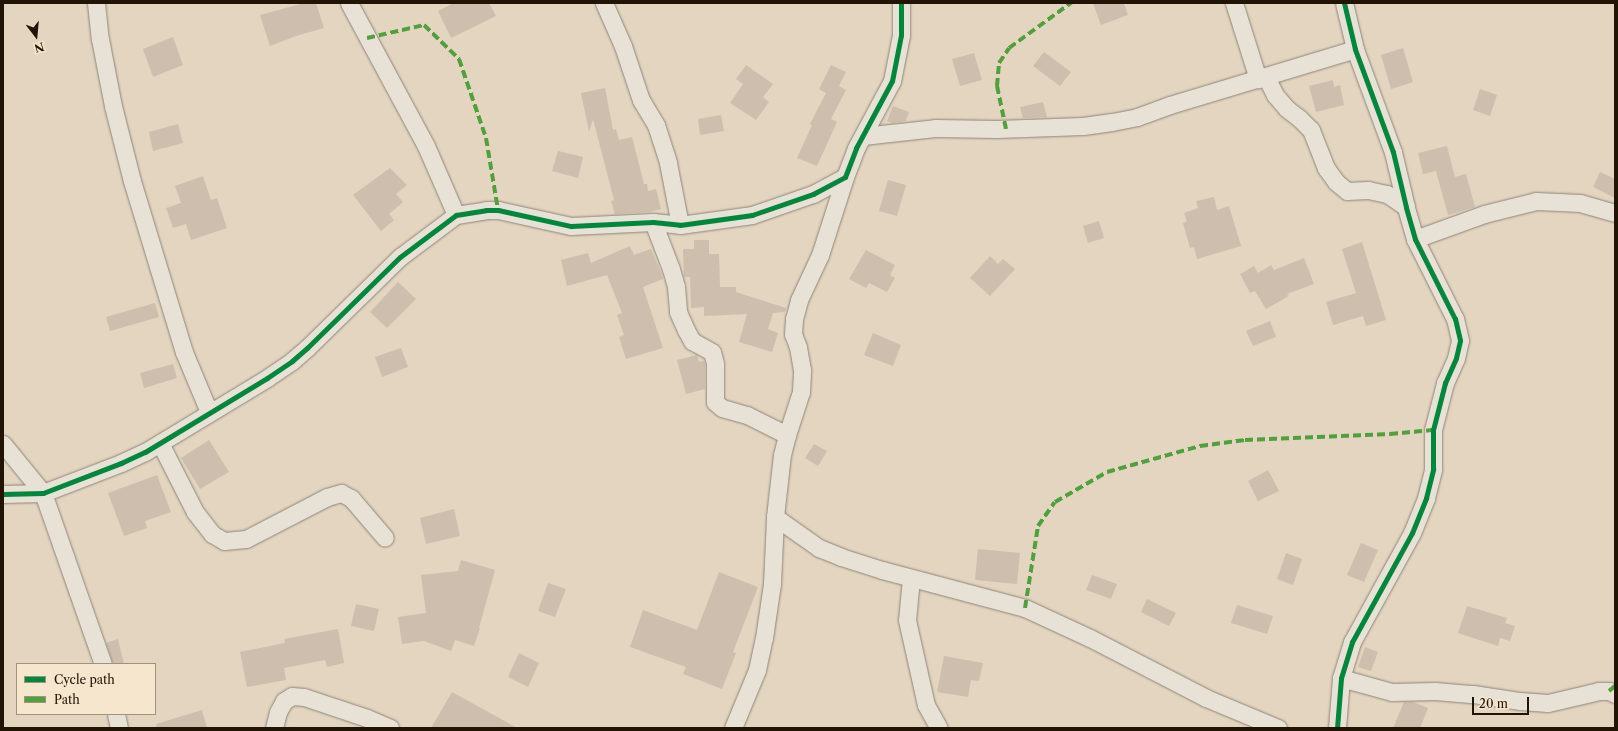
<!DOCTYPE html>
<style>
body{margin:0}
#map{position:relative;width:1618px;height:731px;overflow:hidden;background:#e3d5c0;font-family:"Libre Caslon Text",serif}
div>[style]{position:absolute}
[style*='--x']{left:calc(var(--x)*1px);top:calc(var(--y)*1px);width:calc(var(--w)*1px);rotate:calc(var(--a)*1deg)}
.building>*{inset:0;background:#cebeae}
.roads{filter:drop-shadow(0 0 1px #8e8577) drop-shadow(0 0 1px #8e8577)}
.minor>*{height:17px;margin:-8.5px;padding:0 8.5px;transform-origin:8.5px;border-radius:8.5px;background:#e8e1d6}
.quiet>*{height:4px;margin-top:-2px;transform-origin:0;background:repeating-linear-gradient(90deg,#50a03d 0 8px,transparent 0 12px)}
.cycleway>*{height:5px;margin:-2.5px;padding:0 2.5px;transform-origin:2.5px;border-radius:2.5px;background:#00873e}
span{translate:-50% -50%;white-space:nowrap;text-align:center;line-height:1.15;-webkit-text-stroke:3px #f6e6cd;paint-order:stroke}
.frame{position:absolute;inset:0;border:4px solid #211404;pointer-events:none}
.legend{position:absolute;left:16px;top:663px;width:140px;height:52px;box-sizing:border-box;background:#f6e6cd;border:1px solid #a1927d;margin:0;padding:5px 7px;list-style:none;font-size:12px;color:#211404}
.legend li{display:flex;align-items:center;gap:8px;height:20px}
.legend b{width:20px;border:1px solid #a1927d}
.north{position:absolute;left:16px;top:16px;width:40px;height:40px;-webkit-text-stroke:3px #f6e6cd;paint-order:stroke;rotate:164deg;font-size:11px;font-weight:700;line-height:16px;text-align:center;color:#211404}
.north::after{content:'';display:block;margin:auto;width:14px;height:18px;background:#211404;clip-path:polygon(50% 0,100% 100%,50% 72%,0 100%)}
.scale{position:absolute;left:1472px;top:697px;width:57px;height:18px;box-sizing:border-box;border:2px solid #211404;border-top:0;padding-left:5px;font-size:12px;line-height:14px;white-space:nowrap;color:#211404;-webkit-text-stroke:3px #f6e6cd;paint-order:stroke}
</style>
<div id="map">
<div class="building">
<i style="clip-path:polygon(304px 3px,316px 3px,324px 28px,296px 36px,270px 46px,260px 15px)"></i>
<i style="clip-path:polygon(454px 3px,489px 3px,496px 16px,451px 38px,438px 11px)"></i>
<i style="clip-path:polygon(1093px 3px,1124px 3px,1128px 15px,1101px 25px)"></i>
<i style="clip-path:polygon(173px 37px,183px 65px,153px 77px,143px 49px)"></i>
<i style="clip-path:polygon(1403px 48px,1413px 82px,1391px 89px,1381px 55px)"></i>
<i style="clip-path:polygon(1044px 52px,1071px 72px,1060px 86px,1033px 66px)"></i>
<i style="clip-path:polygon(974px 53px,982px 80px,960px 86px,952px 59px)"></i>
<i style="clip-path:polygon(746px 65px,773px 84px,763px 97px,769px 102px,756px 120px,730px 103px,743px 84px,736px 79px)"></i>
<i style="clip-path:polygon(831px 65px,846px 72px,839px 86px,846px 90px,831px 119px,837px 122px,817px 166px,797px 158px,812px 125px,810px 124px,826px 93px,819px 89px)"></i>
<i style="clip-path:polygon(1333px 80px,1334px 87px,1340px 85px,1344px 105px,1316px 112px,1309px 86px)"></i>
<i style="clip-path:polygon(605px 88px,613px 130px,616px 129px,619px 140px,632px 137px,644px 184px,647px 184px,648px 191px,656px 189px,661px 209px,649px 212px,615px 214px,611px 201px,614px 200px,593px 119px,589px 132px,581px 93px)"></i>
<i style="clip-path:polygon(1480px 89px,1497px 95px,1490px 116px,1473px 110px)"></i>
<i style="clip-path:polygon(1043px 102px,1047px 117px,1023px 118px,1020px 107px)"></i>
<i style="clip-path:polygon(893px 106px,909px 112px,906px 121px,892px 123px,887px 121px)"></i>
<i style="clip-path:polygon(721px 115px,724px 131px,700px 135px,698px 119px)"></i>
<i style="clip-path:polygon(178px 124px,183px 143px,153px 151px,149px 132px)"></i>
<i style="clip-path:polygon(1447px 146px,1455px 177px,1466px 174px,1475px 207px,1448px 215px,1436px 171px,1423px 174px,1418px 153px)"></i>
<i style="clip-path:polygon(558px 151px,583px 157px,578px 178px,552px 171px)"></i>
<i style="clip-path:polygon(390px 168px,407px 185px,396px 194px,403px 202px,389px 214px,394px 220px,381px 231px,353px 195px)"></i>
<i style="clip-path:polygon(1600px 172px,1615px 179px,1615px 198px,1593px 187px)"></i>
<i style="clip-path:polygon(203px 176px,211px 200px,217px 198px,227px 228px,191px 240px,186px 224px,173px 228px,166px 208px,181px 203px,175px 186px)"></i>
<i style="clip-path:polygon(888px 180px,906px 185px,897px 216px,879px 211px)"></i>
<i style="clip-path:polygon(1214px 197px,1217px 210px,1229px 206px,1241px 246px,1197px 259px,1194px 247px,1190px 248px,1183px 223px,1187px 221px,1184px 213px,1198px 208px,1196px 201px)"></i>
<i style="clip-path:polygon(1099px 221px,1104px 238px,1088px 243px,1083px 226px)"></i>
<i style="clip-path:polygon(694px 240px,709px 240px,709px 254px,719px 254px,720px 287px,736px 287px,736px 292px,786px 308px,785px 312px,773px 313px,768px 329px,778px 333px,772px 352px,739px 342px,747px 314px,704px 316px,704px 307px,691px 308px,690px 277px,684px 277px,683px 249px,694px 249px)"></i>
<i style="clip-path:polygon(1362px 242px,1386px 320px,1366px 326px,1363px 316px,1333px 325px,1326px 302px,1356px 293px,1342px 249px)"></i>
<i style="clip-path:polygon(630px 246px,634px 255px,651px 249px,662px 275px,663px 279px,643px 287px,663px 348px,626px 359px,619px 337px,624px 335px,617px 315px,622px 313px,607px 275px,567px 286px,561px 260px,588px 253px,591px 263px)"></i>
<i style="clip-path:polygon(866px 250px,895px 265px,890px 275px,895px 278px,887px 292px,869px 283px,866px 288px,849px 279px)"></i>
<i style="clip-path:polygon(990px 256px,998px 264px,1003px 259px,1015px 269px,990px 296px,970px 278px)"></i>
<i style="clip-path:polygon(1304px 258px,1314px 284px,1287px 294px,1289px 296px,1266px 309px,1255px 291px,1250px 293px,1240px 274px,1254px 266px,1258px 273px,1271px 265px,1274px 270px)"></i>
<i style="clip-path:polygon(398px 282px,416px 299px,387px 328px,370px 312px)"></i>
<i style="clip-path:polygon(155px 303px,159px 317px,110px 331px,106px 317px)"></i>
<i style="clip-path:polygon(1270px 321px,1276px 337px,1253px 346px,1246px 331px)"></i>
<i style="clip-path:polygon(873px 333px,901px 345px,893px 366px,864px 355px)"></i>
<i style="clip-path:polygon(401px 348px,408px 367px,382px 377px,375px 357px)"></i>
<i style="clip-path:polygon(697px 355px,699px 362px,704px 361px,705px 364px,705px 389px,686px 394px,677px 360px)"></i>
<i style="clip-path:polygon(173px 364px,177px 378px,144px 388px,140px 373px)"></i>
<i style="clip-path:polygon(209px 440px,229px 472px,200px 489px,181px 458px)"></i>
<i style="clip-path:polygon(814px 444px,827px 451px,818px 466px,805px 458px)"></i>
<i style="clip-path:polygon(1268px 470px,1279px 491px,1258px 501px,1248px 481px)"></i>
<i style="clip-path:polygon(157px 475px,171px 512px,145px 521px,147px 528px,124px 536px,108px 493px)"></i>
<i style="clip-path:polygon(454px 509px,460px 536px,426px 544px,420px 518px)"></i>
<i style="clip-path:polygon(1361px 543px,1378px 550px,1364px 582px,1347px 575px)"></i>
<i style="clip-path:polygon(978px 549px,1020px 553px,1017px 584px,975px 580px)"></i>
<i style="clip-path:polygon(1286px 553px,1302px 559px,1293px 585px,1277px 579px)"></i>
<i style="clip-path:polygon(461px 560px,495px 570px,479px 628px,480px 628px,474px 646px,455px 640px,451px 651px,424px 641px,402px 644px,398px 617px,426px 613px,421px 575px,458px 571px)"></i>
<i style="clip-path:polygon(719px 572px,758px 587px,733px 652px,736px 653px,722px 689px,683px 674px,686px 667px,630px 647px,643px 610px,697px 630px)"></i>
<i style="clip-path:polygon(1092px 575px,1117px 584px,1111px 599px,1086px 590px)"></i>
<i style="clip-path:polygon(548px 583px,566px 589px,555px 617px,538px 611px)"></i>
<i style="clip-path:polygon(1147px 599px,1176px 613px,1169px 626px,1141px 612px)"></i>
<i style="clip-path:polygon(356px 604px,379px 609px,374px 631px,351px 626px)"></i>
<i style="clip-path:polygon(1237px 605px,1273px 616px,1267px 634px,1231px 623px)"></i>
<i style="clip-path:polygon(1467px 606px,1507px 618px,1505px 623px,1515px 626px,1510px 641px,1500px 638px,1498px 646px,1458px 633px)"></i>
<i style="clip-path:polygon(338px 629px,344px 663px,327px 667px,325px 660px,284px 668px,286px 680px,247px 687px,240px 652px,285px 643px,284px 639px)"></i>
<i style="clip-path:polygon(118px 639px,124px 664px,113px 664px,106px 643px)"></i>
<i style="clip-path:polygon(1365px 647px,1378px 652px,1371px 671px,1358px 667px)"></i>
<i style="clip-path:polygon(519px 653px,539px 663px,528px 687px,508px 677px)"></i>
<i style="clip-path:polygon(944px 656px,983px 663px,979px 681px,971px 680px,968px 697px,937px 692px)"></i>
<i style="clip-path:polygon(452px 692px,517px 728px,431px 728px)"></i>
<i style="clip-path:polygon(1404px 702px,1413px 702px,1428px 708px,1420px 728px,1393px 728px)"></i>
<i style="clip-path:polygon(202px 710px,207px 728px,157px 728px,156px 724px)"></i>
</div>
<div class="roads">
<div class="minor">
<i style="--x:96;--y:3;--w:36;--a:84"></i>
<i style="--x:100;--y:39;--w:68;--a:79"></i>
<i style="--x:113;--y:106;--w:77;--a:75.8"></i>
<i style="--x:132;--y:181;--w:179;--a:73.1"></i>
<i style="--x:184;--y:352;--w:65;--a:67.4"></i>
<i style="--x:349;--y:3;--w:162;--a:61.7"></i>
<i style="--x:426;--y:146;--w:75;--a:66.5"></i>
<i style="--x:604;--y:3;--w:47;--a:66.2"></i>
<i style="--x:623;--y:46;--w:57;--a:71.6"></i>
<i style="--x:641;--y:100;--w:29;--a:59"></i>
<i style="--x:656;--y:125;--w:40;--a:72"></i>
<i style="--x:668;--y:163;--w:63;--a:79"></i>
<i style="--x:1234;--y:3;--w:80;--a:72.5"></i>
<i style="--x:1266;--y:77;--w:20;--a:63"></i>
<i style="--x:1275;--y:95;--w:18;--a:49"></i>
<i style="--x:1287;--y:109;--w:15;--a:37"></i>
<i style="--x:1299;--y:118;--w:17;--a:45"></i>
<i style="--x:1311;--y:130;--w:41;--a:68.5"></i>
<i style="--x:1326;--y:168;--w:17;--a:54"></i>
<i style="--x:1336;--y:182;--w:14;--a:39"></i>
<i style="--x:1347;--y:191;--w:21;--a:-3"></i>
<i style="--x:1368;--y:190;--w:19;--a:12"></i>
<i style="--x:1387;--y:194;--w:23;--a:34"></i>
<i style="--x:863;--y:136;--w:72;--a:-6.3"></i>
<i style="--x:935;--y:128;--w:62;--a:0.9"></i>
<i style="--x:997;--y:129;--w:86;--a:-2"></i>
<i style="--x:1083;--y:126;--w:29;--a:-8"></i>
<i style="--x:1112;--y:122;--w:25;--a:-11"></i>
<i style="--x:1137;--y:117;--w:35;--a:-20"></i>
<i style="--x:1170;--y:105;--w:193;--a:-16.8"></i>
<i style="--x:653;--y:222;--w:50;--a:69"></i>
<i style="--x:671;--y:269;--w:19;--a:74"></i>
<i style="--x:676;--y:287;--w:25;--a:85"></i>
<i style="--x:678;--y:312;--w:20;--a:66"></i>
<i style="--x:686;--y:330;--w:13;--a:61"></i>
<i style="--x:692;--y:341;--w:23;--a:29"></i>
<i style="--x:712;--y:352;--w:11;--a:75"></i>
<i style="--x:715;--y:363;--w:39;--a:90"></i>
<i style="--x:715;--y:402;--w:9;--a:41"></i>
<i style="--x:722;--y:408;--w:26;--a:16"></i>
<i style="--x:747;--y:415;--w:45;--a:26.6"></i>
<i style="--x:1415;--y:239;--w:73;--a:-19.9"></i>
<i style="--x:1484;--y:214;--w:54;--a:-14"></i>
<i style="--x:1536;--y:201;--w:44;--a:2.6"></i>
<i style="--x:1580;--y:203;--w:36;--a:16"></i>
<i style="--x:160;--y:443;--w:77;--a:63.1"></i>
<i style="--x:195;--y:512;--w:28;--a:52"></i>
<i style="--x:212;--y:534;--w:14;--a:30"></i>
<i style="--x:224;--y:541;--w:22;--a:-5"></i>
<i style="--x:246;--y:539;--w:91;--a:-27.4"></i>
<i style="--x:327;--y:497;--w:15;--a:-16"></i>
<i style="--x:341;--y:493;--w:11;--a:27"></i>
<i style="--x:351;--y:498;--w:52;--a:49.6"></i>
<i style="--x:3;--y:444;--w:63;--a:50.8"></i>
<i style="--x:43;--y:493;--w:181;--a:70.7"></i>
<i style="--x:3;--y:494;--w:40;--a:-1.4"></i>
<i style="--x:43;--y:493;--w:84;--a:-21"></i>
<i style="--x:121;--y:463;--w:26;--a:-25"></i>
<i style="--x:145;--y:452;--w:143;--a:-31.2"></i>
<i style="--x:267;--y:378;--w:30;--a:-34"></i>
<i style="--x:292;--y:361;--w:20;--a:-41"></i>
<i style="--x:307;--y:348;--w:130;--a:-44.4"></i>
<i style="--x:400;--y:257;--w:70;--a:-36.9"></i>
<i style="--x:456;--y:215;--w:30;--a:-9"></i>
<i style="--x:486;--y:210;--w:12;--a:0"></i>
<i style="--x:498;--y:210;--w:75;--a:12.4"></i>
<i style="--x:571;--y:226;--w:82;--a:-2.8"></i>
<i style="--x:653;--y:222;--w:27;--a:6"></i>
<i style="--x:680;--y:225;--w:73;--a:-7.9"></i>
<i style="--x:752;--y:215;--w:65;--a:-19"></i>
<i style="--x:813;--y:194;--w:36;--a:-28"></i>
<i style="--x:845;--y:177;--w:31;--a:-69"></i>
<i style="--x:856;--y:148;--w:76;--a:-61.8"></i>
<i style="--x:892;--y:81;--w:47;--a:-78.9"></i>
<i style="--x:901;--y:35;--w:32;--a:-90"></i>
<i style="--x:775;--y:517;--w:54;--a:35.2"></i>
<i style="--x:819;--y:548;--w:24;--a:22"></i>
<i style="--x:841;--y:557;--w:43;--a:17.6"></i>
<i style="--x:882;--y:570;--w:148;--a:14.9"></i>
<i style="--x:1025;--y:608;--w:72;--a:24.8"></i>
<i style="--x:1090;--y:638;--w:131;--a:27.3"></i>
<i style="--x:1206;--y:698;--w:78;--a:22.6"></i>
<i style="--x:911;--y:578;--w:42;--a:95.4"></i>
<i style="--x:907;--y:620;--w:87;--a:77.4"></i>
<i style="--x:926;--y:705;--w:26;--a:61"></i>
<i style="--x:1341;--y:678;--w:53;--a:15.4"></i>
<i style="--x:1392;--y:692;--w:43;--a:-1.3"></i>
<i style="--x:1435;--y:691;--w:38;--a:5"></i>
<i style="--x:1473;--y:694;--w:48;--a:8.5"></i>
<i style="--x:1520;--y:701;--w:28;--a:4"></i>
<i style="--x:1548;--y:703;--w:52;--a:-13.2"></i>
<i style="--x:1599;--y:691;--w:10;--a:0"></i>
<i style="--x:1609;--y:691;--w:7;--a:27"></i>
<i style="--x:116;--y:714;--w:14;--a:78"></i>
<i style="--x:274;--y:728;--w:16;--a:-76"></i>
<i style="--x:278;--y:712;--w:13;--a:-61"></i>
<i style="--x:284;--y:701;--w:9;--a:-32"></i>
<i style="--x:292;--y:696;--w:12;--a:5"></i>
<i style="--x:304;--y:697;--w:66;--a:18.4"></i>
<i style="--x:367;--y:718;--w:25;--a:23"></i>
<i style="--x:733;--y:728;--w:63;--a:-67.5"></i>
<i style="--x:757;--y:670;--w:33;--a:-78"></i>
<i style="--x:764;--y:638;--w:55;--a:-81.6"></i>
<i style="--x:772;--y:584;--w:67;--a:-87.4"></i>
<i style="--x:775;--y:517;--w:62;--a:-83.6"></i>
<i style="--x:782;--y:455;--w:21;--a:-76"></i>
<i style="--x:787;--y:435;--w:45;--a:-72"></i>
<i style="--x:801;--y:392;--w:22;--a:-87"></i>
<i style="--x:802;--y:370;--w:23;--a:-100"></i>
<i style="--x:798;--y:347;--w:14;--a:-111"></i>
<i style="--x:793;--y:334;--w:15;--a:-86"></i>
<i style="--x:794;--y:319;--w:20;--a:-75"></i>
<i style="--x:799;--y:300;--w:50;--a:-65"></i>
<i style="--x:820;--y:255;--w:82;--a:-72.2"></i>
<i style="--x:1337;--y:728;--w:50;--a:-85.4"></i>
<i style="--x:1341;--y:678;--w:38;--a:-73"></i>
<i style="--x:1352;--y:642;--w:124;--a:-61.2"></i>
<i style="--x:1412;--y:533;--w:38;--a:-68"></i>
<i style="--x:1426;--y:498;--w:30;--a:-76"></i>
<i style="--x:1433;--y:469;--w:39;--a:-90"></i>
<i style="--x:1433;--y:430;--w:49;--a:-75.7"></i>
<i style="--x:1445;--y:383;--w:27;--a:-66"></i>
<i style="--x:1456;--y:358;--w:18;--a:-77"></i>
<i style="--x:1460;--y:340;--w:22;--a:-103"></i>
<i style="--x:1455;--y:319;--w:89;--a:-116.6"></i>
<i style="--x:1415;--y:239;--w:33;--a:-106"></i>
<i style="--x:1406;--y:207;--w:57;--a:-103.3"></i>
<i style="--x:1393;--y:152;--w:110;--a:-110.3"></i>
<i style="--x:1355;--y:49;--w:47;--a:-103.4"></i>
</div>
</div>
<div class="quiet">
<i style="--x:367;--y:38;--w:58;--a:-12.8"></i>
<i style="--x:424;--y:25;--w:49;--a:44.2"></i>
<i style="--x:459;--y:59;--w:83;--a:71.1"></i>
<i style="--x:486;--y:138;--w:73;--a:80.5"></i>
<i style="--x:1006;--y:129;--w:44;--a:-101.8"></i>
<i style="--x:997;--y:86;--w:23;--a:-85"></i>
<i style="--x:999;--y:63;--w:18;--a:-56"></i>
<i style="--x:1009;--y:48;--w:77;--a:-36"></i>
<i style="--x:1025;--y:608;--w:83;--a:-81"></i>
<i style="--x:1038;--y:526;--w:29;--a:-55"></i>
<i style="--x:1055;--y:502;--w:60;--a:-30"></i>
<i style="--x:1107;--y:472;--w:97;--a:-15.6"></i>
<i style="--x:1200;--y:446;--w:45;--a:-7.6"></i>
<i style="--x:1245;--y:440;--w:145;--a:-2.4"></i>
<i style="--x:1390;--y:434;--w:43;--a:-5.3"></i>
<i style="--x:1609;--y:691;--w:8;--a:-40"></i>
</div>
<div class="cycleway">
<i style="--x:3;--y:494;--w:40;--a:-1.4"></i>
<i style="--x:43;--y:493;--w:84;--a:-21"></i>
<i style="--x:121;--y:463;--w:26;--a:-25"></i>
<i style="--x:145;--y:452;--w:143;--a:-31.2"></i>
<i style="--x:267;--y:378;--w:30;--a:-34"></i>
<i style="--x:292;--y:361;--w:20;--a:-41"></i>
<i style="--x:307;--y:348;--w:130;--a:-44.4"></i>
<i style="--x:400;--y:257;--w:70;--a:-36.9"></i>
<i style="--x:456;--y:215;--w:30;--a:-9"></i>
<i style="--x:486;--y:210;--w:12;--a:0"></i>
<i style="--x:498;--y:210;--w:75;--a:12.4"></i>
<i style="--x:571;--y:226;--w:82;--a:-2.8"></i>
<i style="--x:653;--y:222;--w:27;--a:6"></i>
<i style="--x:680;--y:225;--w:73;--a:-7.9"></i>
<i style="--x:752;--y:215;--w:65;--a:-19"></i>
<i style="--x:813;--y:194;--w:36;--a:-28"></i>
<i style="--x:845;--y:177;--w:31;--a:-69"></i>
<i style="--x:856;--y:148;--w:76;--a:-61.8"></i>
<i style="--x:892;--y:81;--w:47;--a:-78.9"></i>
<i style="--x:901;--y:35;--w:32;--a:-90"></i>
<i style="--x:1337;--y:728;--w:50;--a:-85.4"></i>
<i style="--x:1341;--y:678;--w:38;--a:-73"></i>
<i style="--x:1352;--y:642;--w:124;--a:-61.2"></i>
<i style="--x:1412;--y:533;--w:38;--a:-68"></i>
<i style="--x:1426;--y:498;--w:30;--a:-76"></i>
<i style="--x:1433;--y:469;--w:39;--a:-90"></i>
<i style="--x:1433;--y:430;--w:49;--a:-75.7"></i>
<i style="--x:1445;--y:383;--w:27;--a:-66"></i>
<i style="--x:1456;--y:358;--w:18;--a:-77"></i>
<i style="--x:1460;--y:340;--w:22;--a:-103"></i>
<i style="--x:1455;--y:319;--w:89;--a:-116.6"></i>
<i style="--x:1415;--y:239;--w:33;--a:-106"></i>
<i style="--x:1406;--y:207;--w:57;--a:-103.3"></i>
<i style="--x:1393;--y:152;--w:110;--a:-110.3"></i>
<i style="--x:1355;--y:49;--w:47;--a:-103.4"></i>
</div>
<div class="frame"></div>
<ul class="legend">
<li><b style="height:5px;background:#00873e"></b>Cycle path</li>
<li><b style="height:5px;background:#50a03d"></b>Path</li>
</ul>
<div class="north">N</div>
<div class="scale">20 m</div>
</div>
